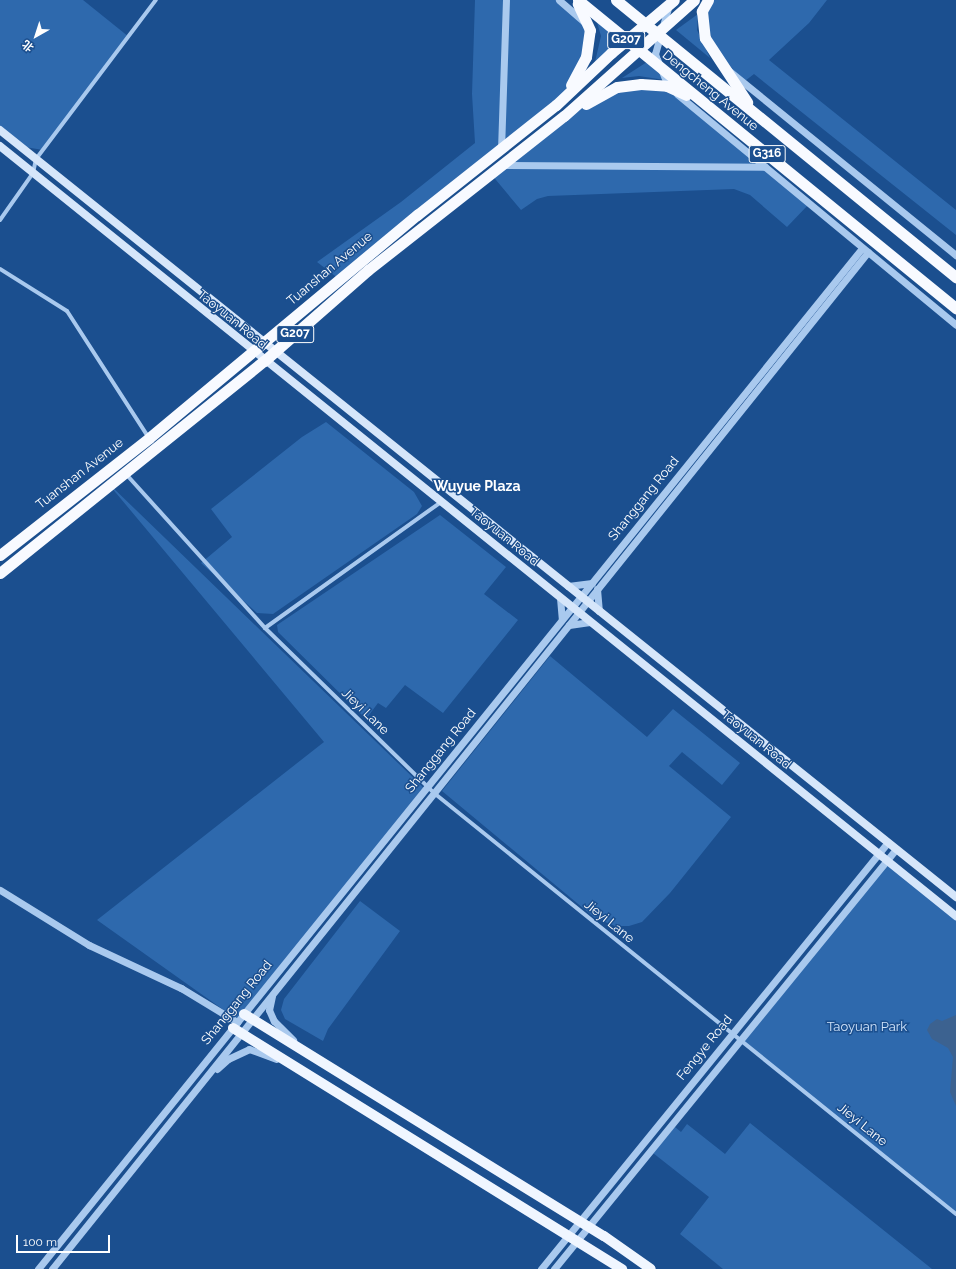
<!DOCTYPE html>
<meta charset="utf-8">
<style>
body{margin:0}
#map{position:relative;width:956px;height:1269px;overflow:hidden;background:#1b4f8f;font-family:Raleway,"Noto Sans SC",sans-serif}
div>[style]{position:absolute}
[style*='--x']{left:calc(var(--x)*1px);top:calc(var(--y)*1px);width:calc(var(--w)*1px);rotate:calc(var(--a)*1deg)}
.green>*{inset:0;background:#2e69ad}
.water>*{inset:0;background:#3c6290}
.minor>*{height:4px;margin:-2px;padding:0 2px;transform-origin:2px;border-radius:2px;background:#a9c9ee}
.tertiary>*{height:7px;margin:-3.5px;padding:0 3.5px;transform-origin:3.5px;border-radius:3.5px;background:#a9c9ee}
.secondary>*{height:8px;margin:-4px;padding:0 4px;transform-origin:4px;border-radius:4px;background:#d6e6fa}
.primary>*{height:10px;margin:-5px;padding:0 5px;transform-origin:5px;border-radius:5px;background:#f0f6ff}
.trunk>*{height:11px;margin:-5.5px;padding:0 5.5px;transform-origin:5.5px;border-radius:5.5px;background:#f8faff}
span{translate:-50% -50%;white-space:nowrap;text-align:center;line-height:1.15;-webkit-text-stroke:3px #1b4f8f;paint-order:stroke}
.shield-label span{padding:1px 3px;background:#1b4f8f;border:1px solid;border-radius:3px;-webkit-text-stroke-width:0}
.shield-label{font-size:12px;color:#fff;font-weight:700}
.street-label{font-size:13px;color:#fff}
.park-label{font-size:13px;color:#cfe3fa}
.neighbourhood-label{font-size:14px;color:#fff;font-weight:700}
.north{position:absolute;left:16px;top:16px;width:40px;height:40px;-webkit-text-stroke:3px #1b4f8f;paint-order:stroke;rotate:219deg;font-size:11px;font-weight:700;line-height:16px;text-align:center;color:#fff}
.north::after{content:'';display:block;margin:auto;width:14px;height:18px;background:#fff;clip-path:polygon(50% 0,100% 100%,50% 72%,0 100%)}
.scale{position:absolute;left:16px;top:1235px;width:94px;height:18px;box-sizing:border-box;border:2px solid #fff;border-top:0;padding-left:5px;font-size:12px;line-height:14px;white-space:nowrap;color:#fff;-webkit-text-stroke:3px #1b4f8f;paint-order:stroke}
</style>
<div id="map">
<div class="green">
<i style="clip-path:polygon(0 0,83px 0,129px 37px,43px 150px,25px 147px,0 126px)"></i>
<i style="clip-path:polygon(475px 0,562px 0,590px 30px,586px 57px,556px 105px,339px 279px,317px 262px,401px 202px,475px 143px,472px 94px)"></i>
<i style="clip-path:polygon(709px 0,827px 0,809px 23px,769px 60px,956px 210px,956px 235px,754px 74px,745px 81px,721px 65px,705px 38px)"></i>
<i style="clip-path:polygon(698px 14px,697px 30px,710px 58px,676px 30px)"></i>
<i style="clip-path:polygon(596px 19px,620px 41px,595px 62px,601px 36px)"></i>
<i style="clip-path:polygon(647px 62px,671px 81px,639px 76px,622px 78px)"></i>
<i style="clip-path:polygon(667px 86px,809px 204px,787px 227px,750px 195px,734px 189px,548px 196px,537px 199px,521px 210px,491px 174px,564px 116px,617px 87px)"></i>
<i style="clip-path:polygon(326px 422px,414px 492px,422px 506px,417px 514px,273px 614px,257px 613px,201px 563px,232px 537px,211px 509px,302px 437px)"></i>
<i style="clip-path:polygon(106px 481px,428px 792px,242px 1023px,97px 920px,324px 742px)"></i>
<i style="clip-path:polygon(440px 515px,506px 567px,484px 594px,518px 620px,443px 713px,405px 685px,386px 708px,378px 703px,366px 719px,278px 632px,277px 625px)"></i>
<i style="clip-path:polygon(550px 656px,647px 737px,673px 709px,740px 763px,722px 785px,682px 752px,669px 766px,731px 817px,670px 893px,642px 922px,629px 926px,615px 926px,595px 918px,442px 791px)"></i>
<i style="clip-path:polygon(886px 859px,956px 916px,956px 1214px,740px 1040px)"></i>
<i style="clip-path:polygon(360px 901px,400px 931px,328px 1029px,323px 1041px,285px 1019px,281px 1010px,284px 999px)"></i>
<i style="clip-path:polygon(750px 1123px,932px 1269px,723px 1269px,680px 1234px,709px 1197px,653px 1153px,675px 1127px,681px 1132px,687px 1124px,725px 1154px)"></i>
</div>
<div class="water">
<i style="clip-path:polygon(956px 1015px,956px 1106px,950px 1092px,953px 1057px,948px 1048px,932px 1039px,927px 1030px,930px 1024px,937px 1019px,942px 1021px)"></i>
</div>
<div class="minor">
<i style="--x:0;--y:220;--w:57;--a:-54.9"></i>
<i style="--x:33;--y:173;--w:14;--a:-78"></i>
<i style="--x:36;--y:159;--w:199;--a:-53"></i>
<i style="--x:0;--y:269;--w:79;--a:32.1"></i>
<i style="--x:67;--y:311;--w:151;--a:57.2"></i>
<i style="--x:125;--y:473;--w:209;--a:47.9"></i>
<i style="--x:265;--y:628;--w:216;--a:-35.6"></i>
<i style="--x:265;--y:628;--w:236;--a:44.3"></i>
<i style="--x:434;--y:793;--w:671;--a:38.89"></i>
</div>
<div class="tertiary">
<i style="--x:559;--y:0;--w:32;--a:41"></i>
<i style="--x:668;--y:8;--w:48;--a:105.8"></i>
<i style="--x:655;--y:54;--w:37;--a:68"></i>
<i style="--x:728;--y:70;--w:294;--a:39.1"></i>
<i style="--x:677;--y:94;--w:362;--a:39.6"></i>
<i style="--x:501;--y:150;--w:150;--a:-88.1"></i>
<i style="--x:502;--y:165;--w:263;--a:0.4"></i>
<i style="--x:568;--y:586;--w:24;--a:-7"></i>
<i style="--x:597;--y:589;--w:22;--a:85"></i>
<i style="--x:560;--y:598;--w:21;--a:85"></i>
<i style="--x:569;--y:625;--w:21;--a:-8"></i>
<i style="--x:0;--y:890;--w:105;--a:31.7"></i>
<i style="--x:89;--y:945;--w:102;--a:25.1"></i>
<i style="--x:181;--y:988;--w:66;--a:31.3"></i>
<i style="--x:272;--y:996;--w:14;--a:102"></i>
<i style="--x:269;--y:1010;--w:12;--a:66"></i>
<i style="--x:274;--y:1021;--w:27;--a:45"></i>
<i style="--x:217;--y:1069;--w:15;--a:-42"></i>
<i style="--x:228;--y:1059;--w:23;--a:-25"></i>
<i style="--x:249;--y:1049;--w:29;--a:20"></i>
<i style="--x:38;--y:1269;--w:1312;--a:-51.09"></i>
<i style="--x:52;--y:1269;--w:1304;--a:-51.26"></i>
<i style="--x:541;--y:1269;--w:550;--a:-50.9"></i>
<i style="--x:554;--y:1269;--w:542;--a:-50.84"></i>
</div>
<div class="secondary">
<i style="--x:0;--y:130;--w:1226;--a:38.74"></i>
<i style="--x:0;--y:146;--w:1228;--a:38.85"></i>
</div>
<div class="primary">
<i style="--x:244;--y:1014;--w:423;--a:31.7"></i>
<i style="--x:604;--y:1236;--w:57;--a:35.1"></i>
<i style="--x:233;--y:1028;--w:458;--a:31.8"></i>
</div>
<div class="trunk">
<i style="--x:578;--y:0;--w:488;--a:39.2"></i>
<i style="--x:616;--y:0;--w:439;--a:39.2"></i>
<i style="--x:708;--y:0;--w:13;--a:119"></i>
<i style="--x:702;--y:11;--w:27;--a:84"></i>
<i style="--x:705;--y:38;--w:77;--a:56.7"></i>
<i style="--x:571;--y:85;--w:32;--a:-62"></i>
<i style="--x:586;--y:57;--w:27;--a:-82"></i>
<i style="--x:590;--y:30;--w:29;--a:-115"></i>
<i style="--x:586;--y:104;--w:35;--a:-29"></i>
<i style="--x:617;--y:87;--w:24;--a:-7"></i>
<i style="--x:641;--y:84;--w:26;--a:4"></i>
<i style="--x:667;--y:86;--w:21;--a:25"></i>
<i style="--x:0;--y:555;--w:189;--a:-38.1"></i>
<i style="--x:149;--y:438;--w:349;--a:-39.8"></i>
<i style="--x:417;--y:215;--w:177;--a:-38.4"></i>
<i style="--x:556;--y:105;--w:76;--a:-43.4"></i>
<i style="--x:611;--y:53;--w:82;--a:-40.1"></i>
<i style="--x:0;--y:573;--w:339;--a:-38.8"></i>
<i style="--x:264;--y:361;--w:138;--a:-41.2"></i>
<i style="--x:368;--y:270;--w:249;--a:-38.2"></i>
<i style="--x:564;--y:116;--w:174;--a:-41.7"></i>
</div>
<div class="shield-label">
<span style="left:626px;top:40px">G207</span>
<span style="left:767px;top:154px">G316</span>
<span style="left:295px;top:334px">G207</span>
</div>
<div class="street-label">
<span style="left:710px;top:91px;rotate:39deg">Dengcheng Avenue</span>
<span style="left:330px;top:269px;rotate:-40deg">Tuanshan Avenue</span>
<span style="left:232px;top:320px;rotate:39deg">Taoyuan Road</span>
<span style="left:80px;top:474px;rotate:-38deg">Tuanshan Avenue</span>
<span style="left:644px;top:499px;rotate:-51deg">Shanggang Road</span>
<span style="left:504px;top:537px;rotate:39deg">Taoyuan Road</span>
<span style="left:365px;top:712px;rotate:44deg">Jieyi Lane</span>
<span style="left:756px;top:740px;rotate:39deg">Taoyuan Road</span>
<span style="left:441px;top:751px;rotate:-51deg">Shanggang Road</span>
<span style="left:609px;top:922px;rotate:39deg">Jieyi Lane</span>
<span style="left:237px;top:1003px;rotate:-51deg">Shanggang Road</span>
<span style="left:705px;top:1048px;rotate:-51deg">Fengye Road</span>
<span style="left:862px;top:1125px;rotate:39deg">Jieyi Lane</span>
</div>
<div class="park-label">
<span style="left:867px;top:1027px">Taoyuan Park</span>
</div>
<div class="neighbourhood-label">
<span style="left:477px;top:486px">Wuyue Plaza</span>
</div>
<div class="north">北</div>
<div class="scale">100 m</div>
</div>
